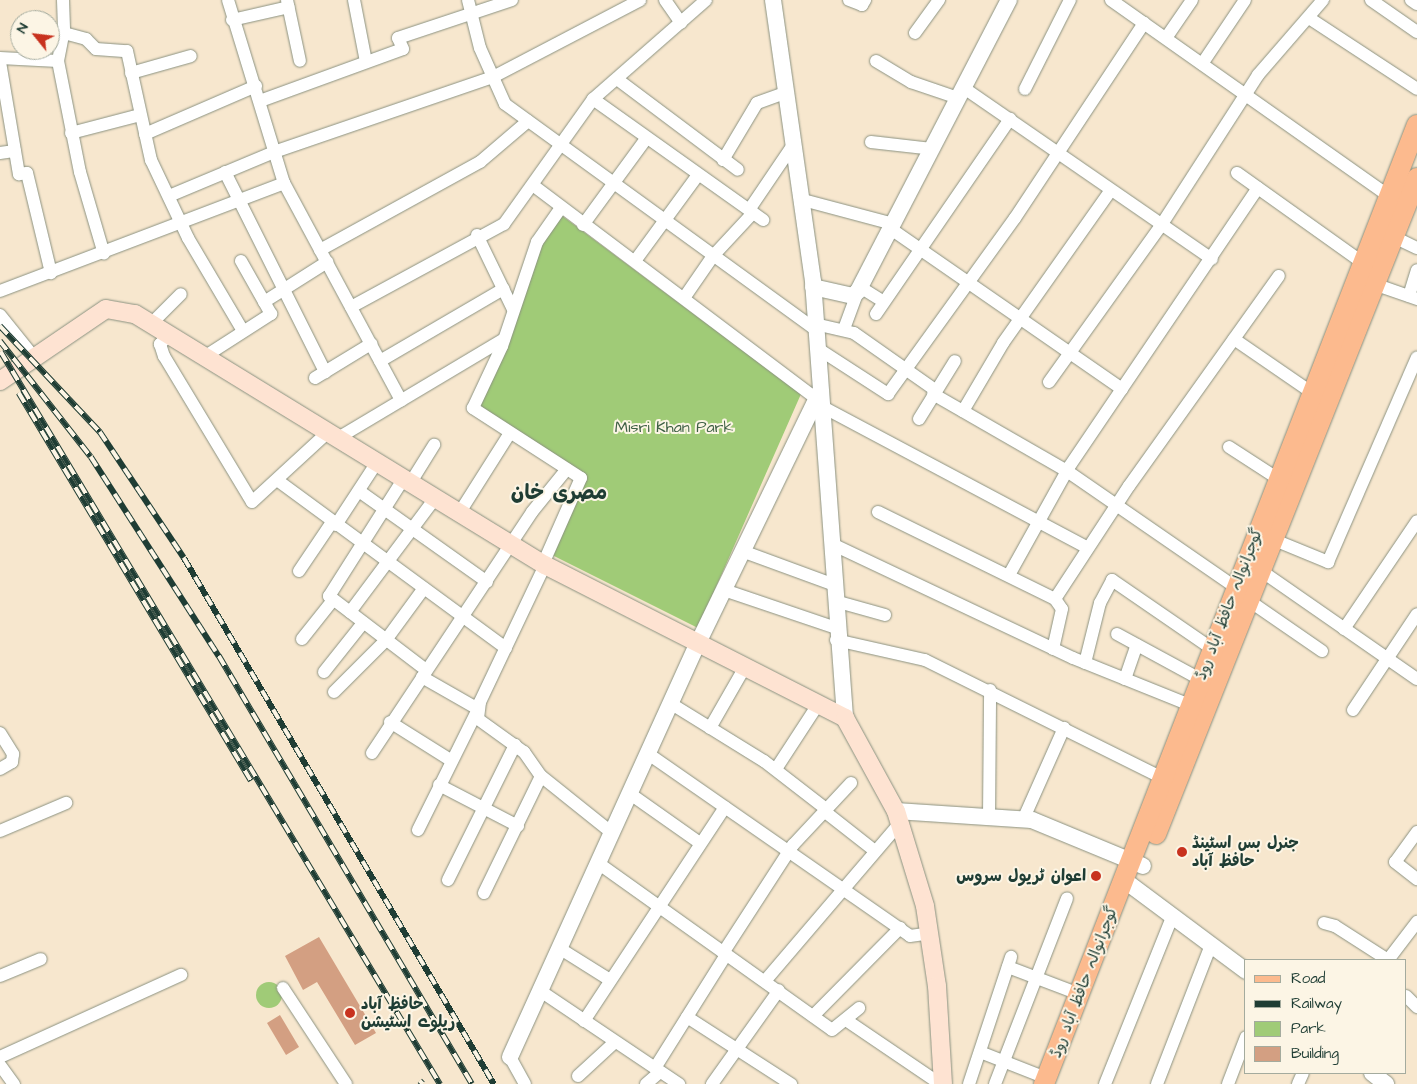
<!DOCTYPE html>
<meta charset="utf-8">
<style>
body{margin:0}
#map{position:relative;width:1417px;height:1084px;overflow:hidden;background:#f7e7ce;font-family:"Architects Daughter","Playpen Sans Arabic",sans-serif}
div>[style]{position:absolute}
[style*='--x']{left:calc(var(--x)*1px);top:calc(var(--y)*1px);width:calc(var(--w)*1px);rotate:calc(var(--a)*1deg)}
.green>*{inset:0;background:#a0cb77}
.round{border-radius:50%}
.building>*{inset:0;background:#d39f82}
.roads{filter:drop-shadow(0 0 1px #8b9281) drop-shadow(0 0 1px #8b9281)}
.minor>*{height:12px;margin:-6px;padding:0 6px;transform-origin:6px;border-radius:6px;background:#fff}
.tertiary>*{height:16px;margin:-8px;padding:0 8px;transform-origin:8px;border-radius:8px;background:#fff}
.secondary>*{height:18px;margin:-9px;padding:0 9px;transform-origin:9px;border-radius:9px;background:#fee3d2}
.primary>*{height:20px;margin:-10px;padding:0 10px;transform-origin:10px;border-radius:10px;background:#fcba8e}
.rail>*{height:5.5px;margin-top:-2.75px;transform-origin:0;background:repeating-linear-gradient(90deg,#fcf5e5 0 11px,#1f3d34 0 22px);box-sizing:border-box;border-block:1px solid #1f3d34}
.dots>*{width:14px;height:14px;translate:-50% -50%;box-sizing:border-box;border:2px solid #fcf5e5;border-radius:50%}
span{translate:-50% -50%;white-space:nowrap;text-align:center;line-height:1.15;-webkit-text-stroke:4px #fcf5e5;paint-order:stroke}
.park-label{font-size:16px;color:#3f6045}
.street-label{font-size:16px;color:#1f3d34}
.poi-label{font-size:16px;color:#1f3d34;font-weight:700}
.left{translate:0 -50%;text-align:left}
.right{translate:-100% -50%;text-align:right}
.district-label{font-size:21px;color:#1f3d34;font-weight:700}
.legend{position:absolute;left:1244px;top:959px;width:162px;height:115px;box-sizing:border-box;background:#fcf5e5;border:1px solid #a4ab9e;margin:0;padding:6px 9px;list-style:none;font-size:15px;color:#1f3d34}
.legend li{display:flex;align-items:center;gap:10px;height:25px}
.legend b{width:25px;border:1px solid #a4ab9e}
.north{position:absolute;left:10px;top:10px;width:50px;height:50px;box-sizing:border-box;background:#fcf5e5;border:1px solid #a4ab9e;border-radius:50%;rotate:299deg;font-size:14px;font-weight:700;line-height:20px;text-align:center;color:#1f3d34}
.north::after{content:'';display:block;margin:auto;width:18px;height:22px;background:#c8321e;clip-path:polygon(50% 0,100% 100%,50% 72%,0 100%)}
</style>
<div id="map">
<div class="green">
<i style="clip-path:polygon(561px 215px,801px 394px,698px 628px,552px 555px,585px 478px,479px 406px,538px 251px)"></i>
<i class="round" style="left:256px;top:982px;width:26px;height:26px"></i>
</div>
<div class="building">
<i style="clip-path:polygon(319px 937px,376px 1033px,355px 1045px,317px 982px,303px 990px,285px 956px)"></i>
<i style="clip-path:polygon(280px 1015px,299px 1047px,286px 1055px,267px 1023px)"></i>
</div>
<div class="roads">
<div class="minor">
<i style="--x:63;--y:0;--w:30;--a:88"></i>
<i style="--x:64;--y:30;--w:32;--a:101"></i>
<i style="--x:58;--y:61;--w:113;--a:78.8"></i>
<i style="--x:80;--y:172;--w:85;--a:73.7"></i>
<i style="--x:228;--y:0;--w:191;--a:73"></i>
<i style="--x:284;--y:183;--w:247;--a:61.7"></i>
<i style="--x:287;--y:0;--w:62;--a:78"></i>
<i style="--x:354;--y:0;--w:63;--a:79"></i>
<i style="--x:468;--y:0;--w:49;--a:76"></i>
<i style="--x:480;--y:48;--w:61;--a:65.9"></i>
<i style="--x:505;--y:104;--w:384;--a:36"></i>
<i style="--x:665;--y:0;--w:28;--a:55"></i>
<i style="--x:849;--y:0;--w:14;--a:21"></i>
<i style="--x:862;--y:5;--w:6;--a:-59"></i>
<i style="--x:1111;--y:0;--w:340;--a:35.2"></i>
<i style="--x:1371;--y:0;--w:56;--a:34.8"></i>
<i style="--x:1411;--y:0;--w:7;--a:34"></i>
<i style="--x:1309;--y:18;--w:129;--a:33.3"></i>
<i style="--x:232;--y:20;--w:58;--a:-12.8"></i>
<i style="--x:64;--y:33;--w:23;--a:15"></i>
<i style="--x:86;--y:39;--w:14;--a:45"></i>
<i style="--x:96;--y:49;--w:31;--a:4"></i>
<i style="--x:127;--y:51;--w:112;--a:77.6"></i>
<i style="--x:151;--y:160;--w:86;--a:64.6"></i>
<i style="--x:188;--y:238;--w:108;--a:59.4"></i>
<i style="--x:915;--y:33;--w:41;--a:-54"></i>
<i style="--x:1166;--y:38;--w:46;--a:-55.6"></i>
<i style="--x:0;--y:58;--w:58;--a:3"></i>
<i style="--x:876;--y:61;--w:41;--a:31"></i>
<i style="--x:911;--y:82;--w:50;--a:18.8"></i>
<i style="--x:0;--y:62;--w:114;--a:80.4"></i>
<i style="--x:19;--y:174;--w:8;--a:-7"></i>
<i style="--x:27;--y:173;--w:103;--a:76.5"></i>
<i style="--x:1202;--y:64;--w:77;--a:-56.1"></i>
<i style="--x:131;--y:73;--w:62;--a:-15.8"></i>
<i style="--x:617;--y:79;--w:151;--a:36.9"></i>
<i style="--x:964;--y:88;--w:301;--a:34.6"></i>
<i style="--x:1025;--y:89;--w:100;--a:-63.2"></i>
<i style="--x:593;--y:99;--w:209;--a:35.4"></i>
<i style="--x:260;--y:101;--w:152;--a:-20"></i>
<i style="--x:403;--y:49;--w:12;--a:-114"></i>
<i style="--x:398;--y:38;--w:120;--a:-18.4"></i>
<i style="--x:71;--y:133;--w:71;--a:-14.6"></i>
<i style="--x:145;--y:134;--w:121;--a:-23.4"></i>
<i style="--x:871;--y:142;--w:61;--a:6.5"></i>
<i style="--x:0;--y:153;--w:15;--a:-8"></i>
<i style="--x:723;--y:160;--w:66;--a:-59.2"></i>
<i style="--x:757;--y:103;--w:32;--a:-20"></i>
<i style="--x:225;--y:172;--w:224;--a:63.4"></i>
<i style="--x:1237;--y:173;--w:155;--a:35.5"></i>
<i style="--x:534;--y:186;--w:354;--a:37"></i>
<i style="--x:169;--y:196;--w:114;--a:-22.7"></i>
<i style="--x:274;--y:152;--w:231;--a:-18.9"></i>
<i style="--x:493;--y:77;--w:166;--a:-27.6"></i>
<i style="--x:803;--y:200;--w:93;--a:14.9"></i>
<i style="--x:749;--y:210;--w:82;--a:-55.9"></i>
<i style="--x:583;--y:225;--w:107;--a:-53.8"></i>
<i style="--x:891;--y:229;--w:281;--a:34.7"></i>
<i style="--x:477;--y:235;--w:82;--a:64.1"></i>
<i style="--x:1394;--y:237;--w:25;--a:26"></i>
<i style="--x:320;--y:250;--w:183;--a:-28.8"></i>
<i style="--x:480;--y:162;--w:63;--a:-40.5"></i>
<i style="--x:635;--y:261;--w:107;--a:-53.8"></i>
<i style="--x:1374;--y:284;--w:46;--a:19.2"></i>
<i style="--x:860;--y:287;--w:26;--a:32"></i>
<i style="--x:0;--y:291;--w:304;--a:-20.8"></i>
<i style="--x:1409;--y:296;--w:27;--a:-73"></i>
<i style="--x:684;--y:298;--w:51;--a:-55.4"></i>
<i style="--x:713;--y:256;--w:59;--a:-47.1"></i>
<i style="--x:264;--y:302;--w:75;--a:-32.4"></i>
<i style="--x:351;--y:307;--w:174;--a:-28.5"></i>
<i style="--x:504;--y:224;--w:153;--a:-54.5"></i>
<i style="--x:593;--y:99;--w:150;--a:-41.2"></i>
<i style="--x:876;--y:314;--w:237;--a:-55.5"></i>
<i style="--x:0;--y:315;--w:53;--a:51.2"></i>
<i style="--x:151;--y:324;--w:42;--a:-45"></i>
<i style="--x:815;--y:324;--w:40;--a:13"></i>
<i style="--x:854;--y:333;--w:99;--a:35.1"></i>
<i style="--x:844;--y:329;--w:40;--a:-69.8"></i>
<i style="--x:169;--y:335;--w:13;--a:135"></i>
<i style="--x:160;--y:344;--w:13;--a:72"></i>
<i style="--x:164;--y:356;--w:170;--a:58.9"></i>
<i style="--x:252;--y:502;--w:103;--a:-42.6"></i>
<i style="--x:1234;--y:339;--w:93;--a:34.5"></i>
<i style="--x:817;--y:348;--w:85;--a:32.9"></i>
<i style="--x:888;--y:394;--w:217;--a:-54.2"></i>
<i style="--x:1015;--y:218;--w:234;--a:-56.5"></i>
<i style="--x:204;--y:357;--w:80;--a:-32.7"></i>
<i style="--x:271;--y:314;--w:61;--a:-119.5"></i>
<i style="--x:380;--y:361;--w:143;--a:-30.3"></i>
<i style="--x:315;--y:378;--w:66;--a:-31.3"></i>
<i style="--x:1049;--y:382;--w:194;--a:-54.4"></i>
<i style="--x:1162;--y:224;--w:177;--a:-57.2"></i>
<i style="--x:1258;--y:75;--w:99;--a:-49.1"></i>
<i style="--x:933;--y:394;--w:155;--a:29.9"></i>
<i style="--x:1067;--y:471;--w:204;--a:34.6"></i>
<i style="--x:821;--y:406;--w:300;--a:28"></i>
<i style="--x:963;--y:411;--w:79;--a:-59.5"></i>
<i style="--x:1003;--y:343;--w:187;--a:-54.8"></i>
<i style="--x:919;--y:419;--w:68;--a:-58.2"></i>
<i style="--x:338;--y:438;--w:193;--a:-30.8"></i>
<i style="--x:1229;--y:447;--w:57;--a:32.9"></i>
<i style="--x:404;--y:478;--w:140;--a:122.4"></i>
<i style="--x:329;--y:596;--w:122;--a:37.3"></i>
<i style="--x:277;--y:480;--w:284;--a:36.3"></i>
<i style="--x:411;--y:482;--w:44;--a:-58.1"></i>
<i style="--x:359;--y:491;--w:157;--a:35.4"></i>
<i style="--x:460;--y:512;--w:93;--a:-57.7"></i>
<i style="--x:878;--y:512;--w:197;--a:26.2"></i>
<i style="--x:1055;--y:599;--w:12;--a:55"></i>
<i style="--x:1062;--y:609;--w:41;--a:102.7"></i>
<i style="--x:336;--y:525;--w:75;--a:-56.9"></i>
<i style="--x:1272;--y:539;--w:61;--a:22.3"></i>
<i style="--x:1328;--y:562;--w:223;--a:-66.5"></i>
<i style="--x:834;--y:545;--w:264;--a:25.3"></i>
<i style="--x:1073;--y:658;--w:126;--a:21.9"></i>
<i style="--x:742;--y:551;--w:99;--a:20.1"></i>
<i style="--x:543;--y:564;--w:94;--a:-66.2"></i>
<i style="--x:581;--y:478;--w:129;--a:-147.1"></i>
<i style="--x:473;--y:408;--w:68;--a:-64.9"></i>
<i style="--x:502;--y:346;--w:110;--a:-71.4"></i>
<i style="--x:537;--y:242;--w:40;--a:-55.1"></i>
<i style="--x:545;--y:565;--w:152;--a:115.4"></i>
<i style="--x:480;--y:702;--w:17;--a:97"></i>
<i style="--x:478;--y:719;--w:57;--a:35.7"></i>
<i style="--x:524;--y:752;--w:29;--a:55"></i>
<i style="--x:541;--y:776;--w:90;--a:38.7"></i>
<i style="--x:1260;--y:570;--w:191;--a:34.8"></i>
<i style="--x:299;--y:571;--w:59;--a:-56"></i>
<i style="--x:1009;--y:575;--w:124;--a:-60.9"></i>
<i style="--x:1069;--y:467;--w:337;--a:-55.9"></i>
<i style="--x:724;--y:590;--w:118;--a:18.7"></i>
<i style="--x:1055;--y:599;--w:135;--a:-56.8"></i>
<i style="--x:1129;--y:486;--w:258;--a:-54.5"></i>
<i style="--x:1248;--y:600;--w:90;--a:34.6"></i>
<i style="--x:835;--y:601;--w:52;--a:15.6"></i>
<i style="--x:350;--y:612;--w:144;--a:-53.2"></i>
<i style="--x:1344;--y:629;--w:130;--a:-55.9"></i>
<i style="--x:1117;--y:634;--w:94;--a:28.5"></i>
<i style="--x:302;--y:639;--w:50;--a:-51.5"></i>
<i style="--x:836;--y:640;--w:91;--a:12.7"></i>
<i style="--x:925;--y:660;--w:266;--a:26.4"></i>
<i style="--x:1085;--y:663;--w:62;--a:-76"></i>
<i style="--x:1100;--y:603;--w:26;--a:-62"></i>
<i style="--x:1112;--y:580;--w:120;--a:34.5"></i>
<i style="--x:324;--y:672;--w:63;--a:-51.5"></i>
<i style="--x:422;--y:677;--w:64;--a:29.7"></i>
<i style="--x:1125;--y:679;--w:36;--a:-71"></i>
<i style="--x:334;--y:692;--w:74;--a:-45"></i>
<i style="--x:386;--y:640;--w:64;--a:-53.8"></i>
<i style="--x:670;--y:703;--w:110;--a:31.7"></i>
<i style="--x:764;--y:761;--w:78;--a:37.7"></i>
<i style="--x:1353;--y:710;--w:115;--a:-56.3"></i>
<i style="--x:390;--y:722;--w:73;--a:32.2"></i>
<i style="--x:710;--y:728;--w:70;--a:-60.2"></i>
<i style="--x:0;--y:733;--w:25;--a:58"></i>
<i style="--x:13;--y:754;--w:8;--a:97"></i>
<i style="--x:12;--y:762;--w:14;--a:150"></i>
<i style="--x:372;--y:753;--w:289;--a:-56.4"></i>
<i style="--x:532;--y:512;--w:55;--a:-50.9"></i>
<i style="--x:647;--y:753;--w:320;--a:34.8"></i>
<i style="--x:910;--y:936;--w:21;--a:-8"></i>
<i style="--x:776;--y:769;--w:79;--a:-56.9"></i>
<i style="--x:439;--y:785;--w:89;--a:27.4"></i>
<i style="--x:629;--y:793;--w:87;--a:35.2"></i>
<i style="--x:824;--y:811;--w:65;--a:38.1"></i>
<i style="--x:989;--y:817;--w:127;--a:-89.5"></i>
<i style="--x:1023;--y:820;--w:101;--a:-66"></i>
<i style="--x:418;--y:830;--w:133;--a:-63.6"></i>
<i style="--x:0;--y:831;--w:72;--a:-23"></i>
<i style="--x:1417;--y:832;--w:37;--a:126"></i>
<i style="--x:1395;--y:862;--w:28;--a:38"></i>
<i style="--x:598;--y:863;--w:287;--a:35.5"></i>
<i style="--x:832;--y:1030;--w:35;--a:-39"></i>
<i style="--x:448;--y:880;--w:151;--a:-63.6"></i>
<i style="--x:484;--y:893;--w:130;--a:-64"></i>
<i style="--x:1324;--y:923;--w:11;--a:15"></i>
<i style="--x:1335;--y:926;--w:63;--a:32.7"></i>
<i style="--x:559;--y:948;--w:60;--a:32.1"></i>
<i style="--x:723;--y:953;--w:129;--a:-57.1"></i>
<i style="--x:793;--y:845;--w:85;--a:-46.9"></i>
<i style="--x:1388;--y:960;--w:48;--a:-52.7"></i>
<i style="--x:1008;--y:967;--w:76;--a:20.8"></i>
<i style="--x:0;--y:976;--w:44;--a:-22.5"></i>
<i style="--x:765;--y:981;--w:208;--a:-49.5"></i>
<i style="--x:283;--y:988;--w:115;--a:56.7"></i>
<i style="--x:539;--y:990;--w:169;--a:33.9"></i>
<i style="--x:1406;--y:996;--w:16;--a:45"></i>
<i style="--x:813;--y:1016;--w:124;--a:-45.3"></i>
<i style="--x:687;--y:1017;--w:124;--a:32.8"></i>
<i style="--x:846;--y:1020;--w:114;--a:34.2"></i>
<i style="--x:584;--y:1021;--w:256;--a:-56.6"></i>
<i style="--x:980;--y:1052;--w:71;--a:21.5"></i>
<i style="--x:0;--y:1057;--w:199;--a:-24.4"></i>
<i style="--x:510;--y:1057;--w:31;--a:61"></i>
<i style="--x:0;--y:1065;--w:24;--a:54"></i>
<i style="--x:655;--y:1068;--w:133;--a:-57.9"></i>
<i style="--x:578;--y:1076;--w:50;--a:-42.6"></i>
<i style="--x:646;--y:1084;--w:18;--a:-41"></i>
<i style="--x:712;--y:1084;--w:115;--a:-54.5"></i>
<i style="--x:969;--y:1084;--w:134;--a:-71.7"></i>
<i style="--x:995;--y:1084;--w:199;--a:-68.8"></i>
<i style="--x:1105;--y:1084;--w:180;--a:-68.1"></i>
<i style="--x:1157;--y:1084;--w:149;--a:-68.8"></i>
<i style="--x:1228;--y:1084;--w:50;--a:-69"></i>
<i style="--x:1298;--y:1084;--w:12;--a:-66"></i>
</div>
<div class="tertiary">
<i style="--x:773;--y:0;--w:284;--a:81.9"></i>
<i style="--x:813;--y:281;--w:438;--a:85.8"></i>
<i style="--x:813;--y:287;--w:41;--a:12.7"></i>
<i style="--x:853;--y:296;--w:7;--a:-45"></i>
<i style="--x:858;--y:291;--w:328;--a:-62.6"></i>
<i style="--x:896;--y:811;--w:136;--a:3.8"></i>
<i style="--x:1032;--y:820;--w:120;--a:22.5"></i>
<i style="--x:1124;--y:880;--w:152;--a:36.7"></i>
<i style="--x:510;--y:1057;--w:452;--a:-65.6"></i>
<i style="--x:697;--y:645;--w:281;--a:-64.1"></i>
<i style="--x:1372;--y:1073;--w:18;--a:38"></i>
</div>
<div class="secondary">
<i style="--x:0;--y:381;--w:128;--a:-34.2"></i>
<i style="--x:106;--y:309;--w:29;--a:10"></i>
<i style="--x:135;--y:314;--w:481;--a:31.5"></i>
<i style="--x:545;--y:565;--w:337;--a:27"></i>
<i style="--x:845;--y:718;--w:106;--a:61.3"></i>
<i style="--x:896;--y:811;--w:99;--a:73"></i>
<i style="--x:925;--y:906;--w:81;--a:81.5"></i>
<i style="--x:937;--y:986;--w:98;--a:86.5"></i>
</div>
<div class="primary">
<i style="--x:1156;--y:834;--w:706;--a:-68.3"></i>
<i style="--x:1044;--y:1084;--w:1029;--a:-68.75"></i>
</div>
</div>
<div class="rail">
<i style="--x:0;--y:326;--w:146;--a:46.7"></i>
<i style="--x:100;--y:432;--w:151;--a:56.3"></i>
<i style="--x:184;--y:558;--w:611;--a:59.49"></i>
<i style="--x:0;--y:341;--w:147;--a:51.9"></i>
<i style="--x:91;--y:457;--w:237;--a:57.3"></i>
<i style="--x:219;--y:656;--w:497;--a:59.4"></i>
<i style="--x:1;--y:352;--w:854;--a:59.05"></i>
<i style="--x:19;--y:393;--w:452;--a:59.1"></i>
<i style="--x:420;--y:1081;--w:4;--a:45"></i>
</div>
<div class="dots">
<i style="left:1182px;top:852px;background:#c8321e"></i>
<i style="left:1096px;top:876px;background:#c8321e"></i>
<i style="left:350px;top:1013px;background:#c8321e"></i>
</div>
<div class="park-label">
<span style="left:674px;top:427px">Misri Khan Park</span>
</div>
<div class="street-label">
<span style="left:1229px;top:604px;rotate:-69deg">گوجرانوالہ حافظ آباد روڈ</span>
<span style="left:1084px;top:982px;rotate:-69deg">گوجرانوالہ حافظ آباد روڈ</span>
</div>
<div class="poi-label">
<span class="left" style="left:1192px;top:852px">جنرل بس اسٹینڈ<br>حافظ آباد</span>
<span class="right" style="left:1086px;top:876px">اعوان ٹریول سروس</span>
<span class="left" style="left:361px;top:1013px">حافظ آباد<br>ریلوے اسٹیشن</span>
</div>
<div class="district-label">
<span style="left:559px;top:493px">مصری خان</span>
</div>
<ul class="legend">
<li><b style="height:6px;background:#fcba8e"></b>Road</li>
<li><b style="height:6px;background:#1f3d34"></b>Railway</li>
<li><b style="height:14px;background:#a0cb77"></b>Park</li>
<li><b style="height:14px;background:#d39f82"></b>Building</li>
</ul>
<div class="north">N</div>
</div>
